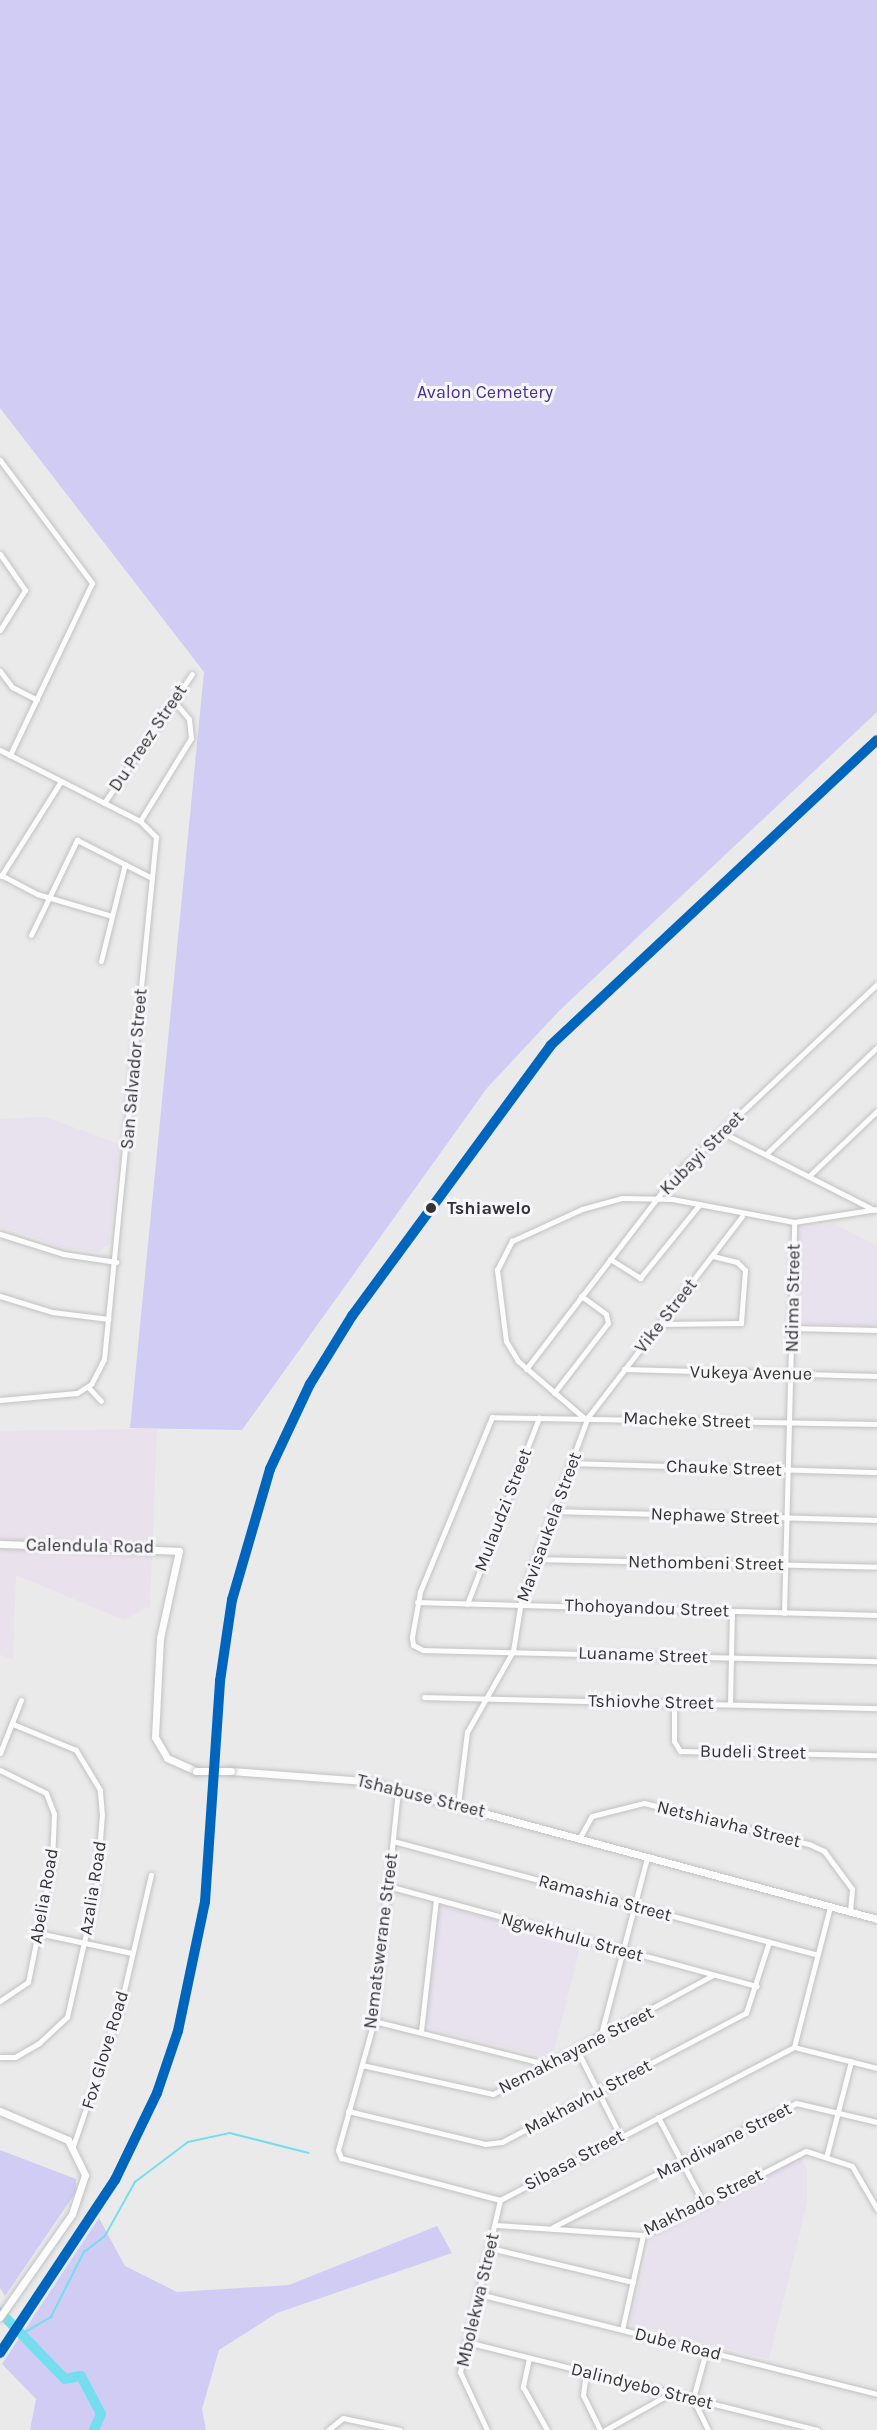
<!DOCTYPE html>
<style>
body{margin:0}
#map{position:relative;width:877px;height:2430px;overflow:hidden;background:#eaeaeb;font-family:Karla,sans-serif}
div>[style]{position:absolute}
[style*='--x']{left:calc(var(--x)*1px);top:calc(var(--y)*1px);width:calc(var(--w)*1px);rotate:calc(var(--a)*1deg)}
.industrial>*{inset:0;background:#e9e1ec}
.education>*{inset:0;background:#e7e2ee}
.green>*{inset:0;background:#d0ccf4}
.stream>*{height:1.5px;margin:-0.75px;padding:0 0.75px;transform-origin:0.75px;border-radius:0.75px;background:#74deee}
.river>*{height:10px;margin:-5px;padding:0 5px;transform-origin:5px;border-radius:5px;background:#74deee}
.roads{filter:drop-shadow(0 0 2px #c2c2c3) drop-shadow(0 0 2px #c2c2c3)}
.minor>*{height:5px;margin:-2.5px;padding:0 2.5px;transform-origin:2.5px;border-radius:2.5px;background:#fcfcfc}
.tertiary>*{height:7px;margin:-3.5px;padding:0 3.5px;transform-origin:3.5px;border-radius:3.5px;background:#fcfcfc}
.rail>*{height:1.5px;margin-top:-0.75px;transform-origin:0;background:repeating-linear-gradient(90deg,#c7c7c8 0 10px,transparent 0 20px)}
.bridges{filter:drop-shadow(0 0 2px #c2c2c3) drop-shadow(0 0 2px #c2c2c3)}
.tertiary-bridge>*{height:7px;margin:-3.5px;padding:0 3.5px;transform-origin:3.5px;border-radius:3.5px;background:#fcfcfc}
.rail-1>*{height:10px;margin:-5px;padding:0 5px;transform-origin:5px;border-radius:5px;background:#0065bd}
.dots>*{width:16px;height:16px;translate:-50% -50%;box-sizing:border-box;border:3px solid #f7f6fa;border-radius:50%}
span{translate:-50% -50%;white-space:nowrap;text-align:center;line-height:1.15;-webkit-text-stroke:6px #f7f6fa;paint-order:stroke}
.park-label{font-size:18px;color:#483094}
.street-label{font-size:18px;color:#343435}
.stop-label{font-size:18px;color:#343435;font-weight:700}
.left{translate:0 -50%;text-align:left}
</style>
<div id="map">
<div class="industrial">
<i style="clip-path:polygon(157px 1429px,150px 1606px,124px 1620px,16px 1575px,13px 1659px,0 1655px,0 1431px)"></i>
</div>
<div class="education">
<i style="clip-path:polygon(45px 1117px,119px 1144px,109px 1244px,98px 1252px,62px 1247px,0 1226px,0 1119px)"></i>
<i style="clip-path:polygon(835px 1224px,877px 1246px,877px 1326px,804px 1324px,797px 1314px,798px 1234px,802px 1228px)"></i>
<i style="clip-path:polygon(444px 1906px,581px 1944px,552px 2058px,431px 2029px,426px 2021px,438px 1912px)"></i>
<i style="clip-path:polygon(801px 2157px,807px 2170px,807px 2203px,769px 2359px,630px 2324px,652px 2235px)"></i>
</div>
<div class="green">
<i style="clip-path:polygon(0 0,877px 0,877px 712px,559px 1011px,487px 1088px,242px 1430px,130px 1428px,204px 672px,0 408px)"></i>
<i style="clip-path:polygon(0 2150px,76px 2179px,76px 2192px,5px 2296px,0 2288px)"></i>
<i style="clip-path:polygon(99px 2218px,125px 2266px,177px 2292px,289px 2285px,437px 2226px,452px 2253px,277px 2313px,219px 2350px,202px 2409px,206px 2430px,30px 2430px,36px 2399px,2px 2364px)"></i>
</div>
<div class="stream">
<i style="--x:22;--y:2334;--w:34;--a:-30"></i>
<i style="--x:51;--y:2317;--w:73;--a:-63.1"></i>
<i style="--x:84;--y:2252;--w:26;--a:-37"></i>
<i style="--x:105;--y:2236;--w:62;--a:-60.9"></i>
<i style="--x:135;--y:2182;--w:66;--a:-37"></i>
<i style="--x:188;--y:2142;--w:43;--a:-12.1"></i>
<i style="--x:230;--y:2133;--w:81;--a:14.2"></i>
</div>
<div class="river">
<i style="--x:0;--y:2312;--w:93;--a:45.9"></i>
<i style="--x:65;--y:2379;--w:16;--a:-11"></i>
<i style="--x:81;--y:2376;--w:43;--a:62.2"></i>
<i style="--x:101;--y:2414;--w:17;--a:114"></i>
</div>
<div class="roads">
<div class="minor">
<i style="--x:0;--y:460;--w:154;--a:53.2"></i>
<i style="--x:92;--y:583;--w:191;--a:115.5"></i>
<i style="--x:0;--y:554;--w:44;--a:55.2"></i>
<i style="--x:25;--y:590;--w:47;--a:122"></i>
<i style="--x:0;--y:671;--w:20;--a:53"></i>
<i style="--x:12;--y:687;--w:28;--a:27"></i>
<i style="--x:0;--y:750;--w:157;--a:26.9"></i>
<i style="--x:140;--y:821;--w:23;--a:45"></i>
<i style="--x:156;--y:837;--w:525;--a:95.69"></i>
<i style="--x:104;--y:1359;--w:28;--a:117"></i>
<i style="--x:91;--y:1384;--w:17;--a:147"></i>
<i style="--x:77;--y:1393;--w:77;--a:174.8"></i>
<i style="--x:104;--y:803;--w:156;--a:-55.7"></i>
<i style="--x:140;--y:821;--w:97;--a:-58.4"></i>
<i style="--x:191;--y:738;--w:19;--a:-96"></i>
<i style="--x:189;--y:719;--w:23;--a:-130"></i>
<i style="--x:1;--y:875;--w:41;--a:27.8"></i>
<i style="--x:37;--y:894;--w:75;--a:16.3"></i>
<i style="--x:1;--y:876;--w:112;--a:-57.7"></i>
<i style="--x:31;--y:935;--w:106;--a:-64.2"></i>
<i style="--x:77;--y:840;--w:84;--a:26.9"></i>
<i style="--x:101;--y:961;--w:100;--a:-76.1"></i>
<i style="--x:721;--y:1132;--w:172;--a:27"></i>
<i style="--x:766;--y:1154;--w:154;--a:-43.9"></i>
<i style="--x:809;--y:1176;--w:94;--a:-43.7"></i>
<i style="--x:0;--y:1234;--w:66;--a:17.6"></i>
<i style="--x:63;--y:1254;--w:54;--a:8.6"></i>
<i style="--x:610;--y:1259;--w:36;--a:32"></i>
<i style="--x:640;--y:1278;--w:95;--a:-51"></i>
<i style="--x:0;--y:1296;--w:54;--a:17.1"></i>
<i style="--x:52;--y:1312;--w:57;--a:7"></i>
<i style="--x:660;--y:1324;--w:81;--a:-0.7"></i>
<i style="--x:741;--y:1323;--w:53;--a:-85.7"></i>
<i style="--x:745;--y:1270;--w:11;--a:-135"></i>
<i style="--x:737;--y:1262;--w:25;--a:-166"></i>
<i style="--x:791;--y:1328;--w:86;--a:1.3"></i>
<i style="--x:526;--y:1369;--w:243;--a:-52.5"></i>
<i style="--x:674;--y:1176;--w:279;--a:-43.4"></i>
<i style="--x:624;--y:1369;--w:253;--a:1.6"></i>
<i style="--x:88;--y:1387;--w:19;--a:47"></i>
<i style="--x:554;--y:1393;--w:88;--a:-52.4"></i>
<i style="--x:608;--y:1323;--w:9;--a:-103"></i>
<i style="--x:606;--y:1314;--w:31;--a:-144"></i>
<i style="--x:583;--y:1417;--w:86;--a:-139.3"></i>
<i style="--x:518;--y:1361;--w:23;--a:-121"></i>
<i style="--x:506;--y:1341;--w:72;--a:-97.2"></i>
<i style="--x:497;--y:1270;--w:33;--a:-63"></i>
<i style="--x:512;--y:1241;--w:77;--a:-24.6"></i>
<i style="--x:582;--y:1209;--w:41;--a:-15.4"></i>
<i style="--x:622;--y:1198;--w:50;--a:1.1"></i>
<i style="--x:672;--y:1199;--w:124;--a:10.7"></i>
<i style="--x:794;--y:1222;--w:84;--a:-8.9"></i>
<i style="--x:877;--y:1424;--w:385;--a:-179"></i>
<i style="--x:492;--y:1417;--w:189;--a:112.4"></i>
<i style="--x:420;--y:1592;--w:46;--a:100.1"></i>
<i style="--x:412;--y:1637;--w:8;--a:83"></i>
<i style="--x:413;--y:1645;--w:11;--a:27"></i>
<i style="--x:423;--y:1650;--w:454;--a:1.4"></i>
<i style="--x:571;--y:1463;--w:306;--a:1.7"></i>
<i style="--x:553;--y:1511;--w:324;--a:1.6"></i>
<i style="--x:536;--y:1559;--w:341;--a:1.3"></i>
<i style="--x:417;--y:1602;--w:460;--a:1.6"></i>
<i style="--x:467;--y:1604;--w:200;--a:-68.9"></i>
<i style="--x:784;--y:1613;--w:391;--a:-88.5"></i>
<i style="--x:424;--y:1697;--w:453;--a:1.4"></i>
<i style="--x:674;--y:1703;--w:38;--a:90"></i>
<i style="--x:674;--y:1741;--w:12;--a:59"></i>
<i style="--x:680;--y:1751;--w:197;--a:1.2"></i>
<i style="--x:730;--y:1704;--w:93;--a:-88.8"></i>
<i style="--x:0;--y:1753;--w:57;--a:-68.4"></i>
<i style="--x:0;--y:1770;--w:51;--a:26.6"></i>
<i style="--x:46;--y:1793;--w:22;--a:69"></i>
<i style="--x:54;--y:1814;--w:48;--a:92.4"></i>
<i style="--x:52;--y:1862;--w:122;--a:101.3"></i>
<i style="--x:28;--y:1982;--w:34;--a:146"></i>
<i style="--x:398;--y:1790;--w:232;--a:95.9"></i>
<i style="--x:374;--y:2021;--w:134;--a:105.6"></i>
<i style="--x:338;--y:2150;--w:9;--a:69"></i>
<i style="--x:341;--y:2158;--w:164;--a:14.8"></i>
<i style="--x:500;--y:2200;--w:331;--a:-27.5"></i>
<i style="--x:794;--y:2047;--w:86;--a:14.2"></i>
<i style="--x:458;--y:1805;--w:74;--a:-83"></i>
<i style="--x:467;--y:1732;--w:93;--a:-60.4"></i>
<i style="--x:513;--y:1651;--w:57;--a:-80.9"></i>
<i style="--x:522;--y:1595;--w:190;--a:-69.7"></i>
<i style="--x:588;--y:1417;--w:253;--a:-52.5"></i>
<i style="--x:579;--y:1839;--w:26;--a:-61"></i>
<i style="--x:592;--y:1816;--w:54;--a:-14"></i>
<i style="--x:644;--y:1803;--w:170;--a:14"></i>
<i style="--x:809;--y:1844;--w:17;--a:25"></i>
<i style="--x:824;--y:1851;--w:47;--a:53.6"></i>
<i style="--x:852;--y:1889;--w:23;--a:95"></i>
<i style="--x:393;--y:1841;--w:439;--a:15"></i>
<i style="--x:388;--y:1886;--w:382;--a:15.2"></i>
<i style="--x:38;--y:1933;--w:96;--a:12"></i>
<i style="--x:374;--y:2021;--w:180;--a:14.1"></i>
<i style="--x:421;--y:2031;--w:132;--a:-83.5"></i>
<i style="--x:600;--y:2038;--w:187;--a:-75.4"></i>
<i style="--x:794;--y:2047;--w:145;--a:-75.6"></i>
<i style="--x:577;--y:2050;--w:95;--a:63.2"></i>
<i style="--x:0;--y:2057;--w:15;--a:0"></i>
<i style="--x:15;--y:2057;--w:28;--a:-30"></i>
<i style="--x:39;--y:2043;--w:38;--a:-43"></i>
<i style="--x:67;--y:2017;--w:131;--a:-77.2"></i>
<i style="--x:96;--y:1889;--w:74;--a:-85.4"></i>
<i style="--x:102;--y:1815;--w:25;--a:-95"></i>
<i style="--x:100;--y:1790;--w:47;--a:-121"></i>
<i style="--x:76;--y:1750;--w:68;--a:-157.6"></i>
<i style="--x:362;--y:2065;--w:134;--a:12.5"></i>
<i style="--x:493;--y:2094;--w:250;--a:-28.4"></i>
<i style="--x:348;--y:2111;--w:141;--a:13.5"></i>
<i style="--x:485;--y:2144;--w:17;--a:-7"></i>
<i style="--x:502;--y:2142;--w:276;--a:-27.9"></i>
<i style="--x:746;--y:2013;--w:75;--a:-72.1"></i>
<i style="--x:658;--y:2117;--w:96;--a:62.1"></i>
<i style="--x:73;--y:2146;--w:142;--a:-71.1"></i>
<i style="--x:119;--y:2012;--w:141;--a:-76.9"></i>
<i style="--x:827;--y:2154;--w:96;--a:-75.5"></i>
<i style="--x:496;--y:2225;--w:147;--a:3.9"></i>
<i style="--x:643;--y:2235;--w:183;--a:-27.3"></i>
<i style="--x:806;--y:2151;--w:48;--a:18.1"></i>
<i style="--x:852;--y:2166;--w:50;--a:59.8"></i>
<i style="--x:553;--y:2227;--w:273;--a:-27"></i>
<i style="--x:796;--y:2103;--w:83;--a:13.2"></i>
<i style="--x:490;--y:2248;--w:147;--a:13.4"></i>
<i style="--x:479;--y:2294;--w:410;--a:14.1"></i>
<i style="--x:622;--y:2330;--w:97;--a:-77.5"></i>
<i style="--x:467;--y:2342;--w:361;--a:14.1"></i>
<i style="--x:706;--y:2351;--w:50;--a:105.2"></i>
<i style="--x:693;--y:2399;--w:34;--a:64"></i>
<i style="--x:529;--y:2358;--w:30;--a:102"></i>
<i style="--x:523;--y:2387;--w:49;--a:60.8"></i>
<i style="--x:586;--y:2373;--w:22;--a:98"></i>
<i style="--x:583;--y:2395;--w:39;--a:64"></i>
<i style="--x:328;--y:2430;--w:19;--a:-39"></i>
<i style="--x:343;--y:2418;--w:58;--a:11.9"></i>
<i style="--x:487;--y:2430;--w:64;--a:-115"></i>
<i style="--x:460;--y:2372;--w:177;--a:-76.9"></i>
<i style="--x:605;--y:2430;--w:76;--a:-29.3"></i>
</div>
<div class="tertiary">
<i style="--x:0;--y:1544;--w:179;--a:2.2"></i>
<i style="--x:179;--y:1551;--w:89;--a:102.3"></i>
<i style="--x:160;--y:1638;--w:99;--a:92.9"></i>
<i style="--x:155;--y:1737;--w:24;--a:60"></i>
<i style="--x:167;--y:1758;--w:32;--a:24"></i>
<i style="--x:231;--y:1771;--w:134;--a:4.3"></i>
<i style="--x:365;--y:1781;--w:530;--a:15.08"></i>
<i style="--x:0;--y:2111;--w:74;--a:23.1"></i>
<i style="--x:68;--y:2140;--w:39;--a:64"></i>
<i style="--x:85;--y:2175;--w:41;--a:108.4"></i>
<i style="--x:72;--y:2214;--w:126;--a:125"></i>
</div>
</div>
<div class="rail">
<i style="--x:0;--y:2353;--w:208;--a:-56.4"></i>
<i style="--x:115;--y:2180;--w:97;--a:-64.2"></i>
<i style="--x:157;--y:2093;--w:65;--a:-71.3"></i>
<i style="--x:178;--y:2031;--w:132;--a:-78.2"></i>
<i style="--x:205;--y:1902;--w:222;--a:-86.1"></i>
<i style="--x:220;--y:1681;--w:82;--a:-81.6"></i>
<i style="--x:232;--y:1600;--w:136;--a:-73.8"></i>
<i style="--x:270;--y:1469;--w:94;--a:-64.8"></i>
<i style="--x:310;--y:1384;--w:80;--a:-58.3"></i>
<i style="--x:352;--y:1316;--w:336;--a:-53.7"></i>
<i style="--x:551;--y:1045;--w:446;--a:-43.1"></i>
</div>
<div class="bridges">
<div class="tertiary-bridge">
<i style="--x:196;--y:1771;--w:35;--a:0"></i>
</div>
</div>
<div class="rail-1">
<i style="--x:0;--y:2353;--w:208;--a:-56.4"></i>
<i style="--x:115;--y:2180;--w:97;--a:-64.2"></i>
<i style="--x:157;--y:2093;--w:65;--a:-71.3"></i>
<i style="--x:178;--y:2031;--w:132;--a:-78.2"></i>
<i style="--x:205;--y:1902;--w:222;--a:-86.1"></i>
<i style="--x:220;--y:1681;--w:82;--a:-81.6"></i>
<i style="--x:232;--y:1600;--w:136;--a:-73.8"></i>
<i style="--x:270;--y:1469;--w:94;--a:-64.8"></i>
<i style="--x:310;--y:1384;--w:80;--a:-58.3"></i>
<i style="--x:352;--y:1316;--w:336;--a:-53.7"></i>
<i style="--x:551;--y:1045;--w:446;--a:-43.1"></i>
</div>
<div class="dots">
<i style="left:431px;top:1208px;background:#343435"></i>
</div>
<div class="park-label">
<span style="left:485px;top:392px">Avalon Cemetery</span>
</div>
<div class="street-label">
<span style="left:148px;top:738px;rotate:-56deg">Du Preez Street</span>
<span style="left:134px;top:1069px;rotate:-85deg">San Salvador Street</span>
<span style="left:702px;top:1153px;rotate:-45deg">Kubayi Street</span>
<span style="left:793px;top:1298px;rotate:-89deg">Ndima Street</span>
<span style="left:666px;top:1316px;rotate:-52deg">Vike Street</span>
<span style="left:751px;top:1373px;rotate:1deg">Vukeya Avenue</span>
<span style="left:687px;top:1420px;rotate:2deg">Macheke Street</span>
<span style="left:724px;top:1468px;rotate:2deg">Chauke Street</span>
<span style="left:503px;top:1510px;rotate:-69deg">Mulaudzi Street</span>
<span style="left:715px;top:1516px;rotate:2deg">Nephawe Street</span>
<span style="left:549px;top:1527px;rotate:-70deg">Mavisaukela Street</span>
<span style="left:90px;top:1546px;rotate:1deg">Calendula Road</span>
<span style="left:706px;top:1563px;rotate:1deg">Nethombeni Street</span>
<span style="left:647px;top:1608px;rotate:2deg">Thohoyandou Street</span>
<span style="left:643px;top:1655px;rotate:2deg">Luaname Street</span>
<span style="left:651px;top:1702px;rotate:1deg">Tshiovhe Street</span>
<span style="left:753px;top:1752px;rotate:1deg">Budeli Street</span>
<span style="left:421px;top:1796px;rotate:14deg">Tshabuse Street</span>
<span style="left:729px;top:1824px;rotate:14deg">Netshiavha Street</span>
<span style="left:93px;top:1888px;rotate:-81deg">Azalia Road</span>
<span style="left:44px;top:1896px;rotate:-80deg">Abelia Road</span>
<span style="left:605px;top:1898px;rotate:15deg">Ramashia Street</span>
<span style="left:572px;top:1937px;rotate:15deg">Ngwekhulu Street</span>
<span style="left:381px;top:1941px;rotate:-83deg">Nematswerane Street</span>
<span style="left:105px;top:2050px;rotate:-73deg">Fox Glove Road</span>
<span style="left:576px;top:2050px;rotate:-27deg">Nemakhayane Street</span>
<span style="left:588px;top:2097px;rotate:-28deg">Makhavhu Street</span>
<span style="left:724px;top:2141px;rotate:-27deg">Mandiwane Street</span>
<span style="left:574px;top:2160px;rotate:-28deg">Sibasa Street</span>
<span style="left:703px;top:2202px;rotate:-26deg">Makhado Street</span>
<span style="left:478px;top:2300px;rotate:-77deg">Mbolekwa Street</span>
<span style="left:678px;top:2344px;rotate:14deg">Dube Road</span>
<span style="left:642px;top:2386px;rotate:14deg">Dalindyebo Street</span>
</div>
<div class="stop-label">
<span class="left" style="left:447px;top:1208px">Tshiawelo</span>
</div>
</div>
